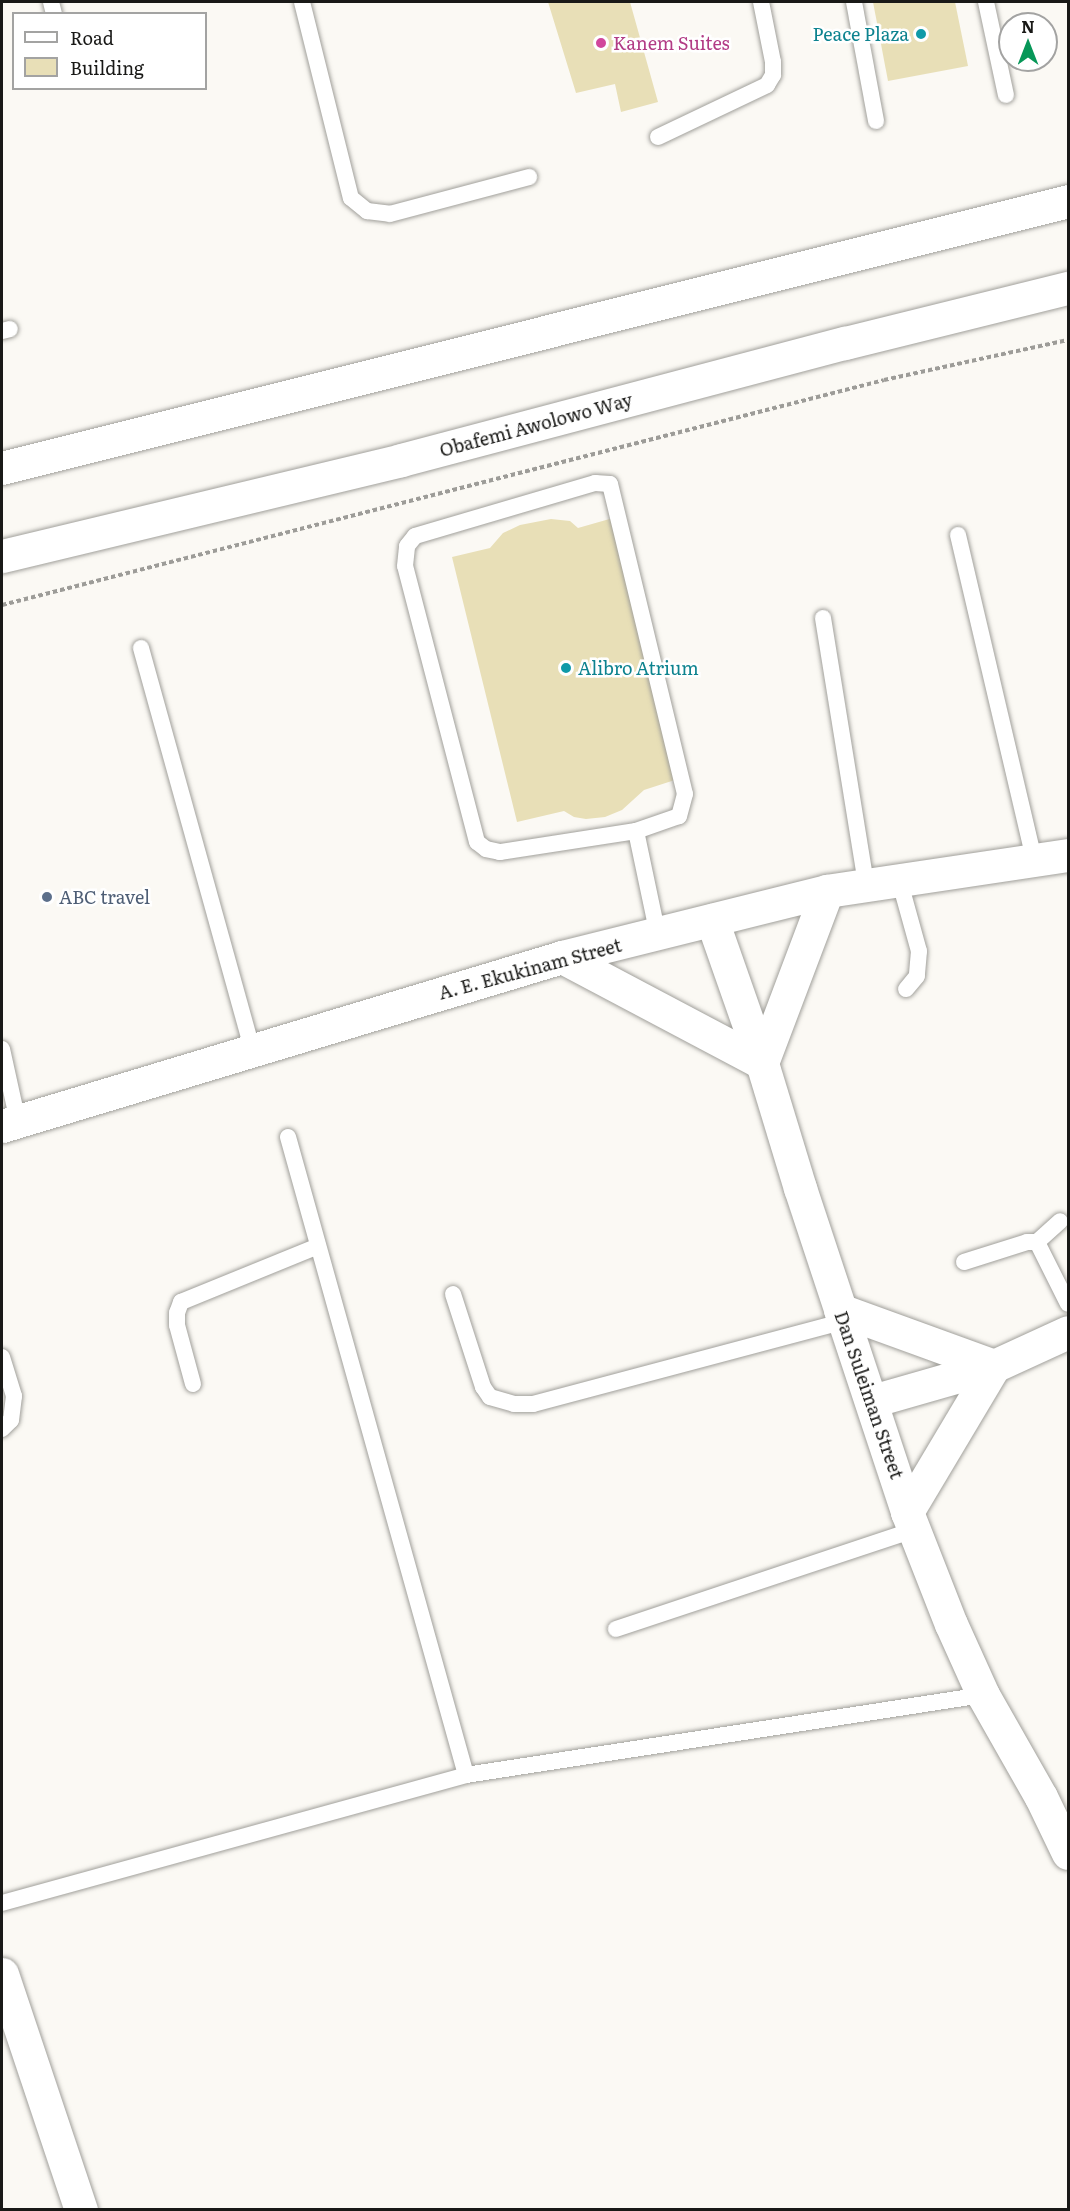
<!DOCTYPE html>
<style>
body{margin:0}
#map{position:relative;width:1070px;height:2211px;overflow:hidden;background:#fbf9f4;font-family:Literata,serif}
div>[style]{position:absolute}
[style*='--x']{left:calc(var(--x)*1px);top:calc(var(--y)*1px);width:calc(var(--w)*1px);rotate:calc(var(--a)*1deg)}
.building>*{inset:0;background:#e8dfb7}
.path>*{height:4px;margin-top:-2px;transform-origin:0;background:repeating-linear-gradient(90deg,#9d9c98 0 4.5px,transparent 0 7.5px)}
.roads{filter:drop-shadow(0 0 2px #a1a09b) drop-shadow(0 0 2px #a1a09b)}
.service>*{height:16px;margin:-8px;padding:0 8px;transform-origin:8px;border-radius:8px;background:#fff}
.minor>*{height:33px;margin:-16.5px;padding:0 16.5px;transform-origin:16.5px;border-radius:16.5px;background:#fff}
.secondary>*{height:33px;margin:-16.5px;padding:0 16.5px;transform-origin:16.5px;border-radius:16.5px;background:#fff}
.dots>*{width:16px;height:16px;translate:-50% -50%;box-sizing:border-box;border:3px solid #fff;border-radius:50%}
span{translate:-50% -50%;white-space:nowrap;text-align:center;line-height:1.15;-webkit-text-stroke:5px #fff;paint-order:stroke}
.culture-label{font-size:18px;color:#0d838f}
.right{translate:-100% -50%;text-align:right}
.left{translate:0 -50%;text-align:left}
.hotel-label{font-size:18px;color:#b23c85}
.street-label{font-size:18px;color:#191917}
.service-label{font-size:18px;color:#4e5e75}
.frame{position:absolute;inset:0;border:3px solid #191917;pointer-events:none}
.legend{position:absolute;left:12px;top:12px;width:195px;height:78px;box-sizing:border-box;background:#fff;border:2px solid #a3a3a2;margin:0;padding:8px 10px;list-style:none;font-size:18px;color:#191917}
.legend li{display:flex;align-items:center;gap:12px;height:30px}
.legend b{width:30px;border:2px solid #a3a3a2}
.north{position:absolute;left:998px;top:12px;width:60px;height:60px;box-sizing:border-box;background:#fff;border:2px solid #a3a3a2;border-radius:50%;rotate:0deg;font-size:16px;font-weight:700;line-height:24px;text-align:center;color:#191917}
.north::after{content:'';display:block;margin:auto;width:21px;height:27px;background:#079758;clip-path:polygon(50% 0,100% 100%,50% 72%,0 100%)}
</style>
<div id="map">
<div class="building">
<i style="clip-path:polygon(548px 2px,630px 2px,658px 102px,621px 112px,615px 84px,576px 93px)"></i>
<i style="clip-path:polygon(873px 2px,955px 2px,968px 66px,888px 81px)"></i>
<i style="clip-path:polygon(613px 518px,681px 778px,644px 790px,622px 810px,605px 817px,586px 819px,574px 817px,564px 811px,517px 822px,452px 557px,490px 548px,503px 533px,520px 525px,551px 519px,570px 521px,578px 528px)"></i>
</div>
<div class="path">
<i style="--x:2;--y:605;--w:910;--a:-14.31"></i>
<i style="--x:884;--y:380;--w:188;--a:-12.3"></i>
</div>
<div class="roads">
<div class="service">
<i style="--x:51;--y:2;--w:12;--a:76"></i>
<i style="--x:302;--y:2;--w:202;--a:76"></i>
<i style="--x:351;--y:198;--w:21;--a:39"></i>
<i style="--x:367;--y:211;--w:23;--a:7"></i>
<i style="--x:390;--y:214;--w:144;--a:-14.9"></i>
<i style="--x:854;--y:2;--w:121;--a:79.5"></i>
<i style="--x:986;--y:2;--w:95;--a:77.9"></i>
<i style="--x:658;--y:137;--w:121;--a:-25.5"></i>
<i style="--x:767;--y:85;--w:12;--a:-59"></i>
<i style="--x:773;--y:75;--w:13;--a:-90"></i>
<i style="--x:773;--y:62;--w:61;--a:-101.3"></i>
<i style="--x:2;--y:331;--w:8;--a:-14"></i>
<i style="--x:958;--y:535;--w:334;--a:76.8"></i>
<i style="--x:823;--y:618;--w:269;--a:80.8"></i>
<i style="--x:141;--y:648;--w:416;--a:74.5"></i>
<i style="--x:636;--y:831;--w:138;--a:171.2"></i>
<i style="--x:500;--y:852;--w:14;--a:-168"></i>
<i style="--x:486;--y:849;--w:11;--a:-142"></i>
<i style="--x:477;--y:842;--w:285;--a:-104.6"></i>
<i style="--x:405;--y:566;--w:20;--a:-84"></i>
<i style="--x:407;--y:546;--w:13;--a:-51"></i>
<i style="--x:415;--y:536;--w:188;--a:-16.4"></i>
<i style="--x:595;--y:483;--w:15;--a:4"></i>
<i style="--x:610;--y:484;--w:319;--a:76.4"></i>
<i style="--x:685;--y:794;--w:23;--a:105"></i>
<i style="--x:679;--y:816;--w:46;--a:160.8"></i>
<i style="--x:636;--y:831;--w:106;--a:78.1"></i>
<i style="--x:899;--y:879;--w:75;--a:74.5"></i>
<i style="--x:919;--y:951;--w:25;--a:95"></i>
<i style="--x:917;--y:976;--w:17;--a:130"></i>
<i style="--x:2;--y:1049;--w:75;--a:77.6"></i>
<i style="--x:288;--y:1137;--w:662;--a:74.41"></i>
<i style="--x:1037;--y:1242;--w:31;--a:-42"></i>
<i style="--x:964;--y:1262;--w:66;--a:-17.6"></i>
<i style="--x:1027;--y:1242;--w:10;--a:0"></i>
<i style="--x:1037;--y:1242;--w:69;--a:63.4"></i>
<i style="--x:453;--y:1294;--w:98;--a:72.1"></i>
<i style="--x:483;--y:1387;--w:12;--a:55"></i>
<i style="--x:490;--y:1397;--w:25;--a:16"></i>
<i style="--x:514;--y:1404;--w:19;--a:0"></i>
<i style="--x:533;--y:1404;--w:322;--a:-14.9"></i>
<i style="--x:2;--y:1357;--w:41;--a:72.9"></i>
<i style="--x:14;--y:1396;--w:24;--a:97"></i>
<i style="--x:11;--y:1420;--w:13;--a:135"></i>
<i style="--x:193;--y:1384;--w:61;--a:-105.2"></i>
<i style="--x:177;--y:1325;--w:12;--a:-90"></i>
<i style="--x:177;--y:1313;--w:12;--a:-70"></i>
<i style="--x:181;--y:1302;--w:148;--a:-22.2"></i>
<i style="--x:616;--y:1629;--w:314;--a:-18.4"></i>
<i style="--x:2;--y:1903;--w:481;--a:-15.4"></i>
<i style="--x:466;--y:1775;--w:523;--a:-8.8"></i>
</div>
<div class="minor">
<i style="--x:712;--y:920;--w:151;--a:70.7"></i>
<i style="--x:762;--y:1063;--w:131;--a:73.1"></i>
<i style="--x:800;--y:1188;--w:341;--a:71.7"></i>
<i style="--x:907;--y:1512;--w:120;--a:68.6"></i>
<i style="--x:951;--y:1624;--w:78;--a:65.7"></i>
<i style="--x:983;--y:1695;--w:117;--a:60.4"></i>
<i style="--x:1041;--y:1797;--w:62;--a:64.3"></i>
<i style="--x:562;--y:957;--w:226;--a:27.9"></i>
<i style="--x:762;--y:1063;--w:184;--a:-69.3"></i>
<i style="--x:2;--y:1126;--w:585;--a:-16.79"></i>
<i style="--x:562;--y:957;--w:273;--a:-14"></i>
<i style="--x:827;--y:891;--w:244;--a:-8.5"></i>
<i style="--x:840;--y:1310;--w:164;--a:20"></i>
<i style="--x:994;--y:1366;--w:170;--a:120.8"></i>
<i style="--x:872;--y:1401;--w:127;--a:-16"></i>
<i style="--x:994;--y:1366;--w:81;--a:-24.7"></i>
<i style="--x:2;--y:1974;--w:249;--a:71.5"></i>
</div>
<div class="secondary">
<i style="--x:2;--y:468;--w:1099;--a:-14.06"></i>
<i style="--x:2;--y:556;--w:410;--a:-13.5"></i>
<i style="--x:401;--y:460;--w:459;--a:-14.8"></i>
<i style="--x:845;--y:343;--w:230;--a:-13.9"></i>
</div>
</div>
<div class="dots">
<i style="left:921px;top:34px;background:#0f9aa8"></i>
<i style="left:601px;top:43px;background:#d1479c"></i>
<i style="left:566px;top:668px;background:#0f9aa8"></i>
<i style="left:47px;top:897px;background:#5c6f8a"></i>
</div>
<div class="culture-label">
<span class="right" style="left:909px;top:34px">Peace Plaza</span>
<span class="left" style="left:578px;top:668px">Alibro Atrium</span>
</div>
<div class="hotel-label">
<span class="left" style="left:613px;top:43px">Kanem Suites</span>
</div>
<div class="street-label">
<span style="left:536px;top:425px;rotate:-15deg">Obafemi Awolowo Way</span>
<span style="left:530px;top:969px;rotate:-15deg">A. E. Ekukinam Street</span>
<span style="left:869px;top:1395px;rotate:71deg">Dan Suleiman Street</span>
</div>
<div class="service-label">
<span class="left" style="left:59px;top:897px">ABC travel</span>
</div>
<div class="frame"></div>
<ul class="legend">
<li><b style="height:8px;background:#fff"></b>Road</li>
<li><b style="height:16px;background:#e8dfb7"></b>Building</li>
</ul>
<div class="north">N</div>
</div>
